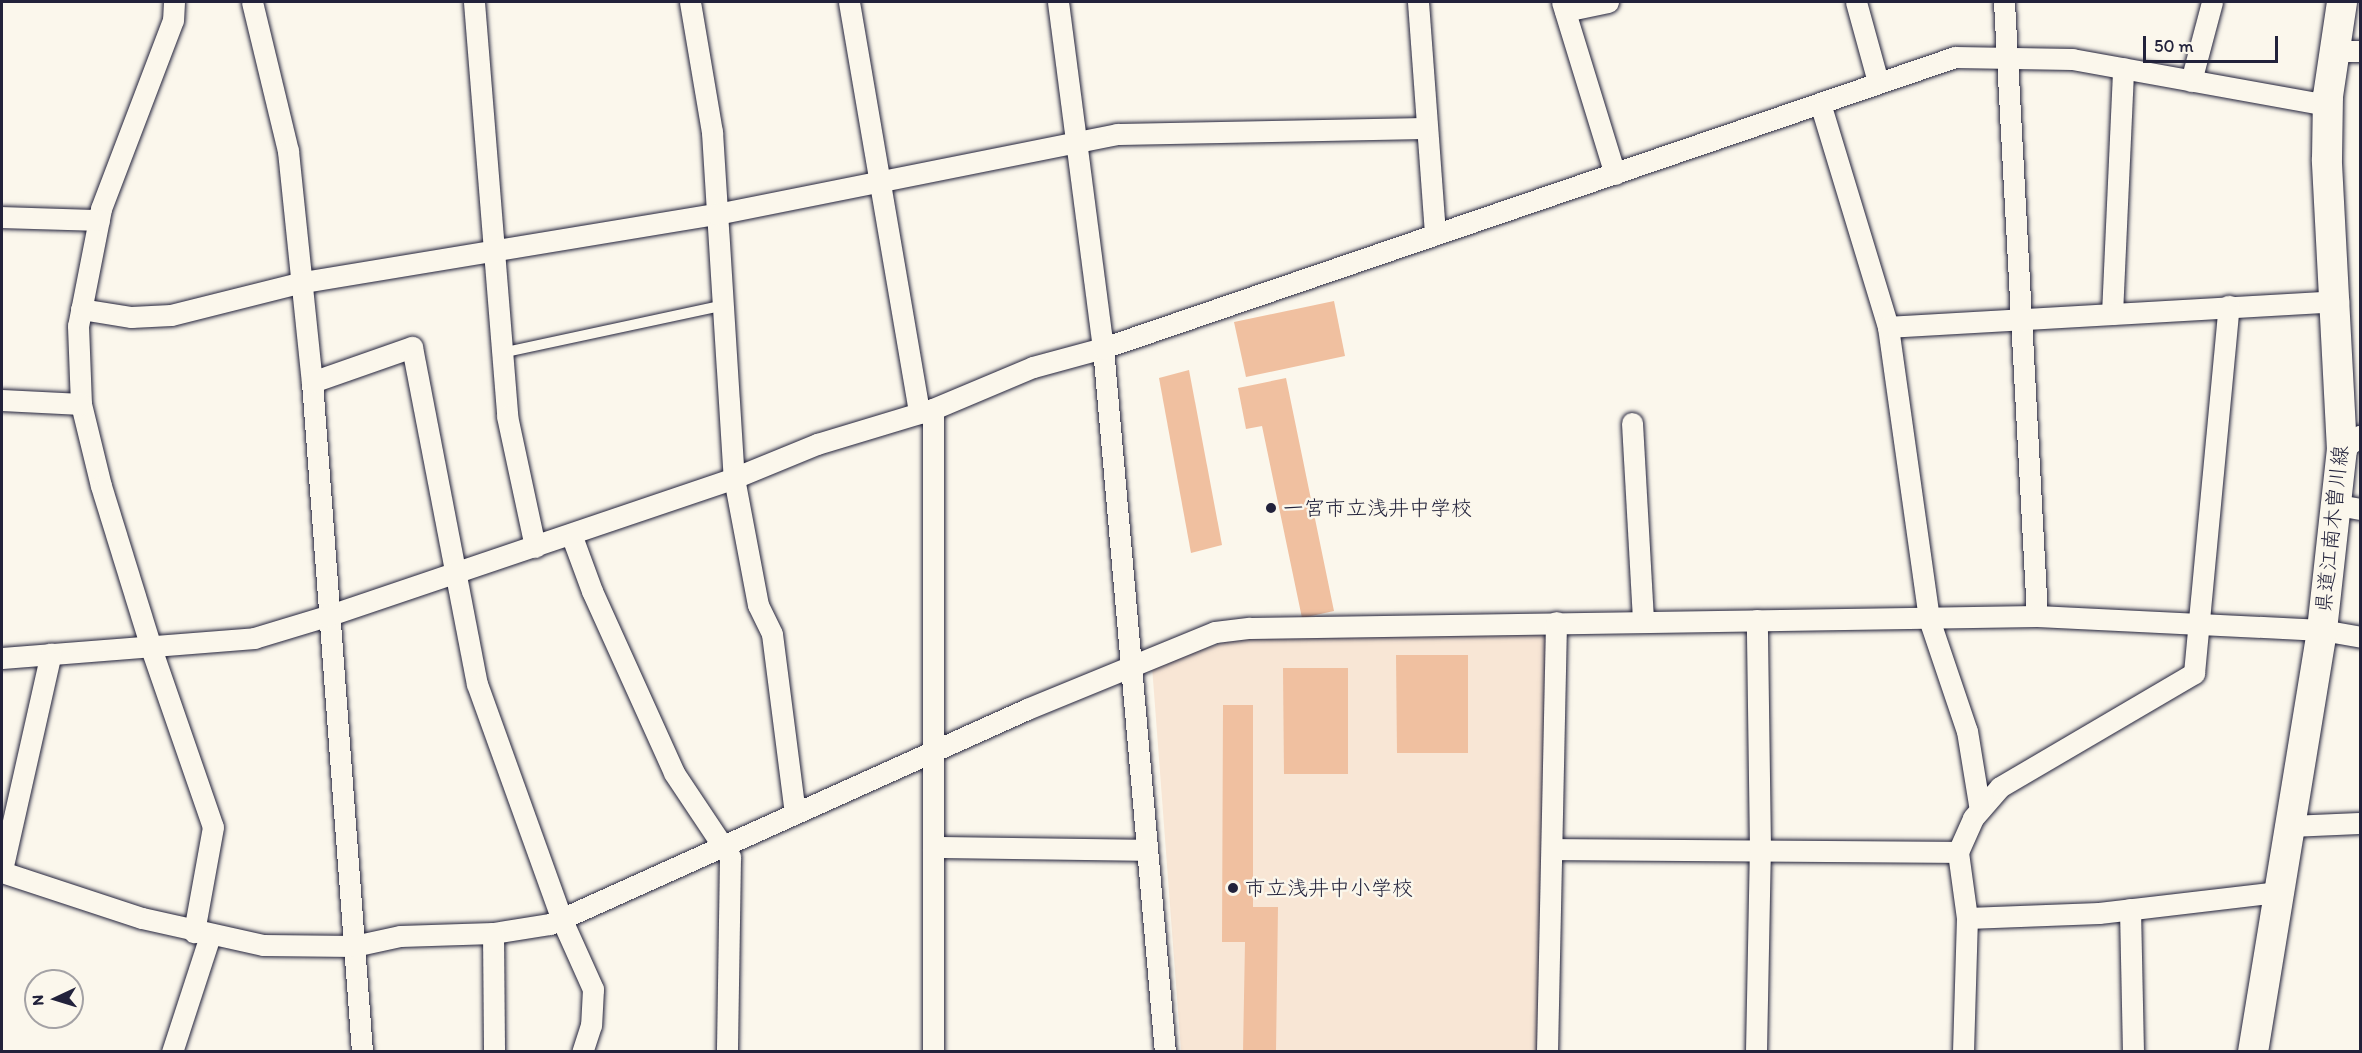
<!DOCTYPE html>
<meta charset="utf-8">
<style>
body{margin:0}
#map{position:relative;width:2362px;height:1053px;overflow:hidden;background:#fbf7ec;font-family:Itim,"Klee One",sans-serif}
div>[style]{position:absolute}
[style*='--x']{left:calc(var(--x)*1px);top:calc(var(--y)*1px);width:calc(var(--w)*1px);rotate:calc(var(--a)*1deg)}
.built>*{inset:0;background:#f8e6d5}
.building>*{inset:0;background:#f0c0a0}
.roads{filter:drop-shadow(0 0 2px #22223b) drop-shadow(0 0 2px #22223b)}
.lane>*{height:10px;margin:-5px;padding:0 5px;transform-origin:5px;border-radius:5px;background:#fbf7ec}
.street>*{height:21px;margin:-10.5px;padding:0 10.5px;transform-origin:10.5px;border-radius:10.5px;background:#fbf7ec}
.secondary>*{height:30px;margin:-15px;padding:0 15px;transform-origin:15px;border-radius:15px;background:#fbf7ec}
.dots>*{width:16px;height:16px;translate:-50% -50%;box-sizing:border-box;border:3px solid #fbf7ec;border-radius:50%}
span{translate:-50% -50%;white-space:nowrap;text-align:center;line-height:1.15;-webkit-text-stroke:5px #fbf7ec;paint-order:stroke}
.poi-label{font-size:21px;color:#22223b}
.left{translate:0 -50%;text-align:left}
.street-label{font-size:21px;color:#22223b}
.frame{position:absolute;inset:0;border:3px solid #22223b;pointer-events:none}
.north{position:absolute;left:24px;top:969px;width:60px;height:60px;box-sizing:border-box;background:#fbf7ec;border:2px solid #a4a2a5;border-radius:50%;rotate:266deg;font-size:16px;font-weight:700;line-height:24px;text-align:center;color:#22223b}
.north::after{content:'';display:block;margin:auto;width:21px;height:27px;background:#22223b;clip-path:polygon(50% 0,100% 100%,50% 72%,0 100%)}
.scale{position:absolute;left:2143px;top:36px;width:135px;height:27px;box-sizing:border-box;border:3px solid #22223b;border-top:0;padding-left:8px;font-size:18px;line-height:21px;white-space:nowrap;color:#22223b;-webkit-text-stroke:4px #fbf7ec;paint-order:stroke}
</style>
<div id="map">
<div class="built">
<i style="clip-path:polygon(1543px 632px,1550px 644px,1538px 1051px,1181px 1051px,1152px 666px,1240px 637px)"></i>
</div>
<div class="building">
<i style="clip-path:polygon(1334px 301px,1345px 356px,1246px 377px,1234px 322px)"></i>
<i style="clip-path:polygon(1189px 370px,1222px 545px,1191px 553px,1159px 378px)"></i>
<i style="clip-path:polygon(1286px 378px,1334px 611px,1302px 618px,1262px 426px,1246px 429px,1238px 388px)"></i>
<i style="clip-path:polygon(1396px 655px,1468px 655px,1468px 753px,1397px 753px)"></i>
<i style="clip-path:polygon(1283px 668px,1348px 668px,1348px 774px,1284px 774px)"></i>
<i style="clip-path:polygon(1223px 705px,1253px 705px,1253px 907px,1278px 907px,1276px 1052px,1243px 1052px,1245px 942px,1222px 942px)"></i>
</div>
<div class="roads">
<div class="lane">
<i style="--x:501;--y:353;--w:224;--a:-12.1"></i>
</div>
<div class="street">
<i style="--x:174;--y:2;--w:18;--a:93"></i>
<i style="--x:173;--y:20;--w:202;--a:110.9"></i>
<i style="--x:101;--y:209;--w:119;--a:101.1"></i>
<i style="--x:78;--y:326;--w:78;--a:87.8"></i>
<i style="--x:81;--y:404;--w:84;--a:76.3"></i>
<i style="--x:101;--y:486;--w:170;--a:72.8"></i>
<i style="--x:151;--y:648;--w:189;--a:70.9"></i>
<i style="--x:213;--y:827;--w:107;--a:100.3"></i>
<i style="--x:252;--y:2;--w:153;--a:76.4"></i>
<i style="--x:288;--y:151;--w:232;--a:84.1"></i>
<i style="--x:312;--y:382;--w:672;--a:85.73"></i>
<i style="--x:474;--y:2;--w:415;--a:85.4"></i>
<i style="--x:507;--y:416;--w:134;--a:77.9"></i>
<i style="--x:690;--y:2;--w:132;--a:80.4"></i>
<i style="--x:712;--y:132;--w:347;--a:86.4"></i>
<i style="--x:734;--y:478;--w:129;--a:79.3"></i>
<i style="--x:758;--y:605;--w:32;--a:64"></i>
<i style="--x:772;--y:634;--w:180;--a:82.7"></i>
<i style="--x:849;--y:2;--w:417;--a:80.3"></i>
<i style="--x:1058;--y:2;--w:349;--a:82.6"></i>
<i style="--x:1103;--y:348;--w:707;--a:84.97"></i>
<i style="--x:1418;--y:2;--w:233;--a:85.8"></i>
<i style="--x:1562;--y:2;--w:180;--a:72.9"></i>
<i style="--x:1856;--y:2;--w:83;--a:74.6"></i>
<i style="--x:2004;--y:2;--w:615;--a:86.92"></i>
<i style="--x:1565;--y:11;--w:44;--a:-11.8"></i>
<i style="--x:2335;--y:51;--w:25;--a:0"></i>
<i style="--x:2191;--y:81;--w:82;--a:-75.1"></i>
<i style="--x:1820;--y:103;--w:234;--a:73.1"></i>
<i style="--x:1888;--y:327;--w:295;--a:82"></i>
<i style="--x:1929;--y:619;--w:118;--a:71.3"></i>
<i style="--x:1967;--y:731;--w:80;--a:80.7"></i>
<i style="--x:2;--y:217;--w:97;--a:1.8"></i>
<i style="--x:81;--y:309;--w:51;--a:9.1"></i>
<i style="--x:131;--y:317;--w:40;--a:-2.9"></i>
<i style="--x:171;--y:315;--w:131;--a:-14.1"></i>
<i style="--x:298;--y:283;--w:425;--a:-9.4"></i>
<i style="--x:717;--y:214;--w:408;--a:-11.3"></i>
<i style="--x:1117;--y:134;--w:309;--a:-1.1"></i>
<i style="--x:2112;--y:314;--w:246;--a:-87.4"></i>
<i style="--x:1888;--y:327;--w:451;--a:-3.3"></i>
<i style="--x:312;--y:382;--w:106;--a:-19.3"></i>
<i style="--x:412;--y:347;--w:343;--a:79.1"></i>
<i style="--x:477;--y:684;--w:251;--a:70.2"></i>
<i style="--x:562;--y:920;--w:76;--a:65.8"></i>
<i style="--x:593;--y:989;--w:36;--a:93"></i>
<i style="--x:591;--y:1025;--w:28;--a:108"></i>
<i style="--x:2;--y:400;--w:79;--a:2.9"></i>
<i style="--x:1632;--y:423;--w:196;--a:86.8"></i>
<i style="--x:2342;--y:450;--w:23;--a:-38"></i>
<i style="--x:2338;--y:505;--w:22;--a:10"></i>
<i style="--x:571;--y:534;--w:61;--a:69.8"></i>
<i style="--x:592;--y:591;--w:200;--a:65.7"></i>
<i style="--x:674;--y:773;--w:101;--a:56.3"></i>
<i style="--x:730;--y:857;--w:195;--a:90.9"></i>
<i style="--x:2;--y:658;--w:253;--a:-4.5"></i>
<i style="--x:254;--y:638;--w:76;--a:-16.8"></i>
<i style="--x:327;--y:616;--w:430;--a:-18.7"></i>
<i style="--x:734;--y:478;--w:90;--a:-22.3"></i>
<i style="--x:817;--y:444;--w:121;--a:-16.8"></i>
<i style="--x:933;--y:409;--w:108;--a:-22.8"></i>
<i style="--x:1033;--y:367;--w:73;--a:-15.2"></i>
<i style="--x:1103;--y:348;--w:900;--a:-18.86"></i>
<i style="--x:1955;--y:57;--w:117;--a:1"></i>
<i style="--x:2072;--y:59;--w:260;--a:10.2"></i>
<i style="--x:2289;--y:826;--w:71;--a:-2.4"></i>
<i style="--x:933;--y:847;--w:213;--a:0.8"></i>
<i style="--x:1552;--y:849;--w:406;--a:0.4"></i>
<i style="--x:2;--y:870;--w:222;--a:-77.3"></i>
<i style="--x:2;--y:872;--w:147;--a:18.2"></i>
<i style="--x:142;--y:918;--w:124;--a:12.6"></i>
<i style="--x:263;--y:945;--w:91;--a:0.6"></i>
<i style="--x:354;--y:946;--w:47;--a:-12.3"></i>
<i style="--x:400;--y:936;--w:93;--a:-1.8"></i>
<i style="--x:493;--y:933;--w:58;--a:-9"></i>
<i style="--x:550;--y:924;--w:523;--a:-24.26"></i>
<i style="--x:1027;--y:709;--w:203;--a:-22.3"></i>
<i style="--x:1215;--y:632;--w:35;--a:-7"></i>
<i style="--x:1250;--y:628;--w:787;--a:-0.87"></i>
<i style="--x:2037;--y:616;--w:285;--a:2.8"></i>
<i style="--x:2322;--y:630;--w:39;--a:10"></i>
<i style="--x:2130;--y:909;--w:143;--a:88.8"></i>
<i style="--x:1967;--y:918;--w:132;--a:-2.2"></i>
<i style="--x:2099;--y:913;--w:181;--a:-6.7"></i>
<i style="--x:493;--y:933;--w:119;--a:89.5"></i>
<i style="--x:172;--y:1052;--w:122;--a:-71.9"></i>
<i style="--x:933;--y:1052;--w:643;--a:-90"></i>
<i style="--x:1547;--y:1052;--w:430;--a:-88.8"></i>
<i style="--x:1756;--y:1052;--w:203;--a:-88.9"></i>
<i style="--x:1760;--y:849;--w:229;--a:-90.8"></i>
<i style="--x:1963;--y:1052;--w:134;--a:-88.3"></i>
<i style="--x:1967;--y:918;--w:67;--a:-97.8"></i>
<i style="--x:1958;--y:852;--w:37;--a:-66"></i>
<i style="--x:1973;--y:818;--w:41;--a:-48.9"></i>
<i style="--x:2000;--y:787;--w:225;--a:-30.4"></i>
<i style="--x:2194;--y:673;--w:369;--a:-84.6"></i>
</div>
<div class="secondary">
<i style="--x:2253;--y:1052;--w:428;--a:-80.7"></i>
<i style="--x:2322;--y:630;--w:181;--a:-83.7"></i>
<i style="--x:2342;--y:450;--w:291;--a:-93"></i>
<i style="--x:2327;--y:159;--w:63;--a:-89.1"></i>
<i style="--x:2328;--y:96;--w:95;--a:-81.5"></i>
</div>
</div>
<div class="dots">
<i style="left:1271px;top:508px;background:#22223b"></i>
<i style="left:1233px;top:888px;background:#22223b"></i>
</div>
<div class="poi-label">
<span class="left" style="left:1283px;top:508px">一宮市立浅井中学校</span>
<span class="left" style="left:1245px;top:888px">市立浅井中小学校</span>
</div>
<div class="street-label">
<span style="left:2332px;top:529px;rotate:-84deg">県道江南木曽川線</span>
</div>
<div class="frame"></div>
<div class="north">N</div>
<div class="scale">50 m</div>
</div>
